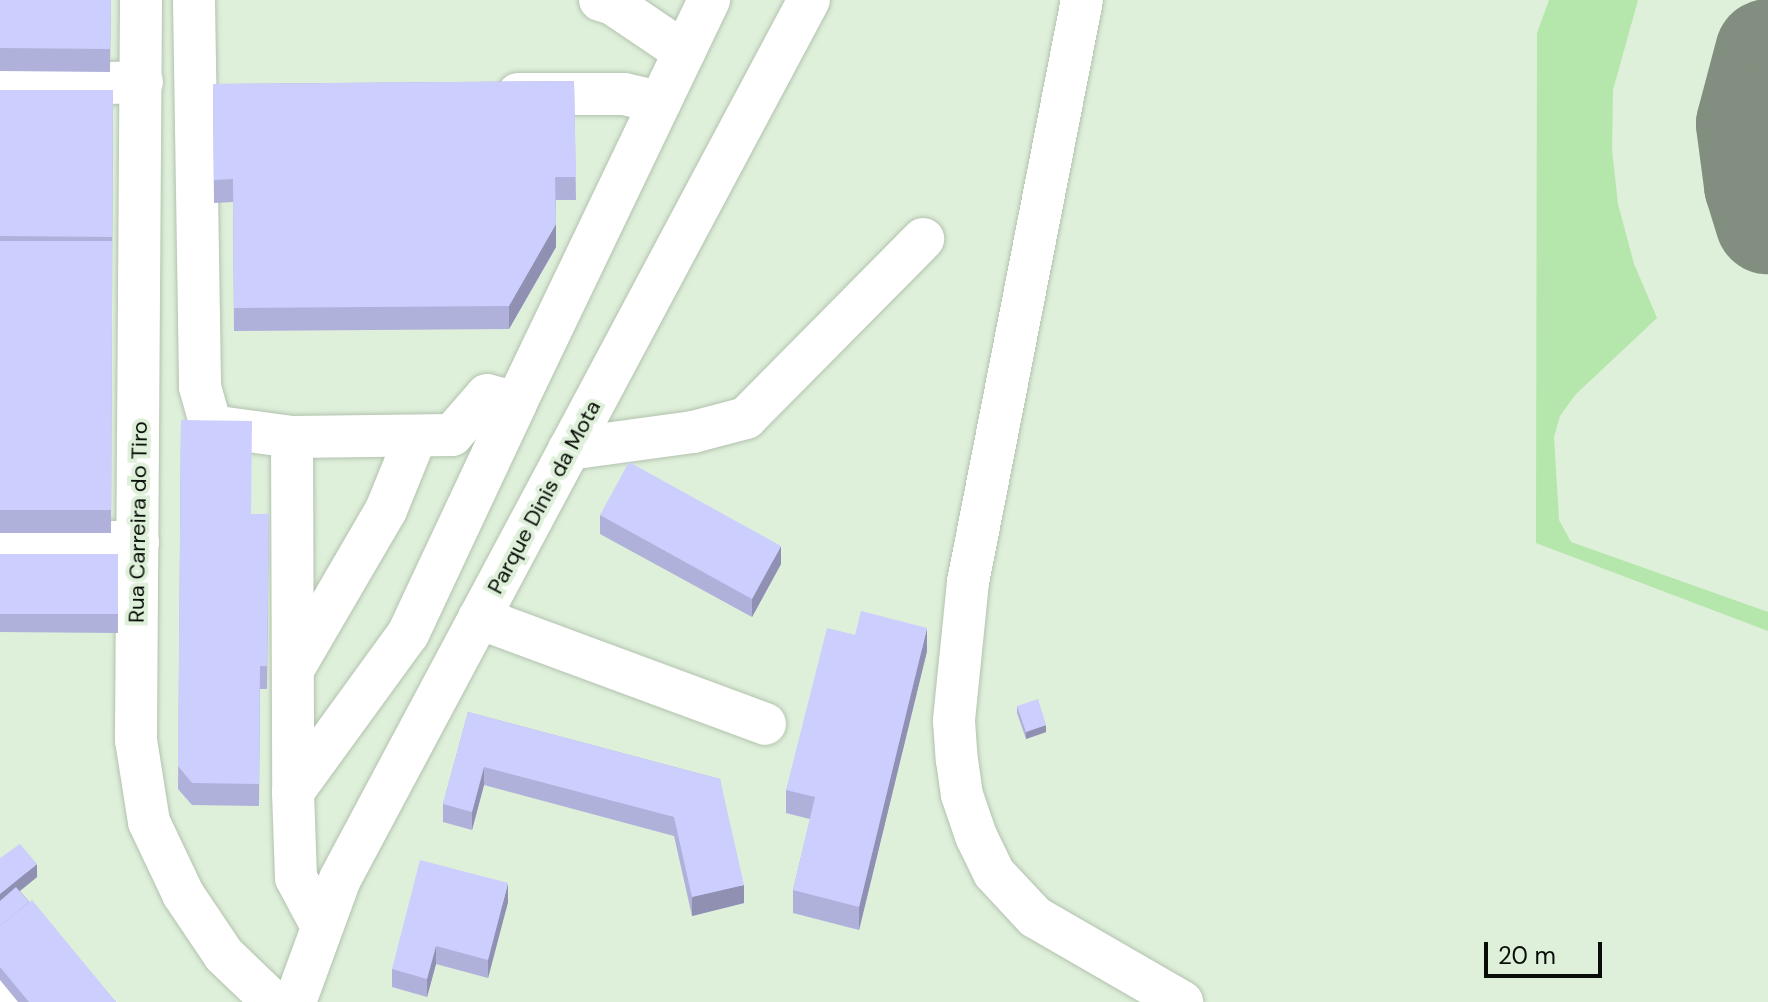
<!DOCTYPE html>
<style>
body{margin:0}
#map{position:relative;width:1768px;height:1002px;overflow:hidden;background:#deefda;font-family:"DM Sans",sans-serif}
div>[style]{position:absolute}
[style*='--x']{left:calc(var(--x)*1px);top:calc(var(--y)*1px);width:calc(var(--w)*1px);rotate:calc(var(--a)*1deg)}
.green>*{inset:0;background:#b5e6ab}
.taxiway>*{height:106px;margin:-53px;padding:0 53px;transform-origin:53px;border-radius:53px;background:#828e7f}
.roads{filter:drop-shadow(0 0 2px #b2c2ae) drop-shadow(0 0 2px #b2c2ae)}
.minor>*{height:42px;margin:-21px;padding:0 21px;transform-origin:21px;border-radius:21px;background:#fff}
.wall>*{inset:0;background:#afb1da}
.shaded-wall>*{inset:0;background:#8f90b2}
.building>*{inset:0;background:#cccefe}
span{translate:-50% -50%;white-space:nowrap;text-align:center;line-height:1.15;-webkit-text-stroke:8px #deefda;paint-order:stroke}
.street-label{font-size:22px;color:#080e07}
.scale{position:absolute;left:1484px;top:942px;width:118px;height:36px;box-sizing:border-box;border:4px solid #080e07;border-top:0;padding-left:10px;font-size:24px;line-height:28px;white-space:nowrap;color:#080e07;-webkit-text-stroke:6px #deefda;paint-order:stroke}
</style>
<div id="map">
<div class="green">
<i style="clip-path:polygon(1549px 0,1638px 0,1613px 90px,1612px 150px,1618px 204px,1634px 264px,1657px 318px,1575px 395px,1560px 416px,1554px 437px,1559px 520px,1571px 542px,1768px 612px,1768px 631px,1536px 543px,1537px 33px)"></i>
</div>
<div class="taxiway">
<i style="--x:1768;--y:52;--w:74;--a:104.8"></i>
<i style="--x:1749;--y:124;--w:62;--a:82.5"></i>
<i style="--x:1757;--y:185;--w:38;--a:73"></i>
</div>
<div class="roads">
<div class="minor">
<i style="--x:141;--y:0;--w:740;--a:90.39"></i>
<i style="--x:136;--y:740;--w:83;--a:81"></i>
<i style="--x:149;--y:822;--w:80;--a:64.7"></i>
<i style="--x:183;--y:894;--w:73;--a:56.1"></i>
<i style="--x:224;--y:955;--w:68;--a:43.8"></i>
<i style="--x:194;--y:0;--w:387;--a:89.1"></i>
<i style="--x:200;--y:387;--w:41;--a:74.2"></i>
<i style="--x:211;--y:426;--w:82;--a:7.7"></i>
<i style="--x:292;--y:437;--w:160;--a:-0.7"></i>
<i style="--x:452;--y:435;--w:53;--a:-48.8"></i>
<i style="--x:487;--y:395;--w:30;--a:15"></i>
<i style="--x:516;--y:403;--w:447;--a:-64.4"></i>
<i style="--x:600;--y:0;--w:14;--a:17"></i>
<i style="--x:613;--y:4;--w:86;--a:34.1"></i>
<i style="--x:1082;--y:0;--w:593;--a:101.08"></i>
<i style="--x:968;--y:582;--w:140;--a:95.8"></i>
<i style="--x:954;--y:721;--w:39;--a:86"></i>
<i style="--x:957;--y:760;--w:35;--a:82"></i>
<i style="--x:962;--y:795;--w:43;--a:71.1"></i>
<i style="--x:976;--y:836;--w:41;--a:64.1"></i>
<i style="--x:994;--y:873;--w:60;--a:47"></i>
<i style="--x:1035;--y:917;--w:170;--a:30"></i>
<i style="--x:0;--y:86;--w:142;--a:-1.6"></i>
<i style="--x:518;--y:94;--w:106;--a:0"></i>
<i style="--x:624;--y:94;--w:37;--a:13"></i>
<i style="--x:292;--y:437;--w:355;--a:89.8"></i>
<i style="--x:569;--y:449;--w:125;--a:-7.8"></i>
<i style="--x:693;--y:432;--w:55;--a:-14.8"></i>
<i style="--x:746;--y:418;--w:252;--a:-45.3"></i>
<i style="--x:0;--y:540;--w:138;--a:0.8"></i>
<i style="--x:479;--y:618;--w:305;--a:20.3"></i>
<i style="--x:294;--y:668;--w:183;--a:-59.8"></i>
<i style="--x:386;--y:510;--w:80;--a:-67.9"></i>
<i style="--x:321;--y:925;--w:53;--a:-118"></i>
<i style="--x:296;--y:878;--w:86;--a:-92"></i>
<i style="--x:293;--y:792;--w:195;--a:-54"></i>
<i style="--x:408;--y:634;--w:255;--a:-64.9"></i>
<i style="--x:0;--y:998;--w:6;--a:45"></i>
<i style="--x:295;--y:1002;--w:131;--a:-69.9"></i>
<i style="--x:340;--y:879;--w:996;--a:-61.92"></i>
</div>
</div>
<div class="wall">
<i style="clip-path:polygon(0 0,111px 0,110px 72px,0 71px)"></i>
<i style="clip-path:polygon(574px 81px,576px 200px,556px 200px,556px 247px,509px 329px,234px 331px,233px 202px,214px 203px,213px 84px)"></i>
<i style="clip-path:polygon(0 90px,113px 90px,111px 533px,0 533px)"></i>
<i style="clip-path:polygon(181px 420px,251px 514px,269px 514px,267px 689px,260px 689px,259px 806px,192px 805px,178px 789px)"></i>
<i style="clip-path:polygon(600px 515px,781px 564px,752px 617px,600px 534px)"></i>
<i style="clip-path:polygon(0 554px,118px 554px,118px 633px,0 632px)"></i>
<i style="clip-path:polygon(855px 635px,927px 651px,859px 930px,793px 913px,793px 890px,810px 819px,786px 813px,786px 790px)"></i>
<i style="clip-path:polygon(1017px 706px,1046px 732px,1026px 739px,1017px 713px)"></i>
<i style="clip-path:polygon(468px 712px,720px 779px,744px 903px,692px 916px,674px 836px,484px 785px,472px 830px,443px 822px,443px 804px)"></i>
<i style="clip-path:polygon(0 858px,37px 877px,20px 891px,116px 1002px,18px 1002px,0 980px)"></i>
<i style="clip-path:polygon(508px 902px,488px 978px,436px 964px,427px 997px,392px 987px,392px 969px)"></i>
</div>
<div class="shaded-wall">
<i style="clip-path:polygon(556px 224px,556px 247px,509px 329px,509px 306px)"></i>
<i style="clip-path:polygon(781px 546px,781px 564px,752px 617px,752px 599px)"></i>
<i style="clip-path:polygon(927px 628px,927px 651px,859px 930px,859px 907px)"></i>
<i style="clip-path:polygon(1046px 725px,1046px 732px,1026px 739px,1026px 732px)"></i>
<i style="clip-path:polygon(484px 767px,484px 785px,472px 830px,472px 812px)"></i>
<i style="clip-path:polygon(37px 864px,37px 877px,0 907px,0 894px)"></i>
<i style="clip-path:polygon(508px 883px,508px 902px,488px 978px,488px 960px)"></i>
<i style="clip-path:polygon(744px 885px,744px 903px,692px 916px,692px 897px)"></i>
<i style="clip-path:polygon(436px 946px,436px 964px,427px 997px,427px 979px)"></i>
</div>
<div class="building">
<i style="clip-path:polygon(0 0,111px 0,110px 49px,0 48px)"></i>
<i style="clip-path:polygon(574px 81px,576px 177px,555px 177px,556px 224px,509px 306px,234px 308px,233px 179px,214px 180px,213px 84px)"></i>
<i style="clip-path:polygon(0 90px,113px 90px,112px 237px,0 236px)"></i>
<i style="clip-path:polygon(0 241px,112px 241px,112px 319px,0 319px)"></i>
<i style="clip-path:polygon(0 319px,112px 319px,111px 510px,0 510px)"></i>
<i style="clip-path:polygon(181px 420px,252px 421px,251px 514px,269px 514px,267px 666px,260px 666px,259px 784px,192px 783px,178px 766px)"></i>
<i style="clip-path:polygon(629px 462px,781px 546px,752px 599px,600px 515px)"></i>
<i style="clip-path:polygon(0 554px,118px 554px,118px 614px,0 614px)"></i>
<i style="clip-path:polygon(861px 611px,927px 628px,859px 907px,793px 890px,815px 797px,786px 790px,827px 628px,855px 635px)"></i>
<i style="clip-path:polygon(1038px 699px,1046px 725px,1026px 732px,1017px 706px)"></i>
<i style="clip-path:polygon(468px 712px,720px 779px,744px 885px,692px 897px,674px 817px,484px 767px,472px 812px,443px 804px)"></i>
<i style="clip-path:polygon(20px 844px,37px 864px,0 894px,0 858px)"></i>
<i style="clip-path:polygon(420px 860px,508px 883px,488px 960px,436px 946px,427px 979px,392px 969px)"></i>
<i style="clip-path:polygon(16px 887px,29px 902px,0 926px,0 901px)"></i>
<i style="clip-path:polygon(32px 900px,116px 1002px,29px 1002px,0 967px,0 926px)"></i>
</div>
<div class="street-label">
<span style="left:544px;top:497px;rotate:-62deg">Parque Dinis da Mota</span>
<span style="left:138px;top:522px;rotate:-89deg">Rua Carreira do Tiro</span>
</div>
<div class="scale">20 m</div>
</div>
